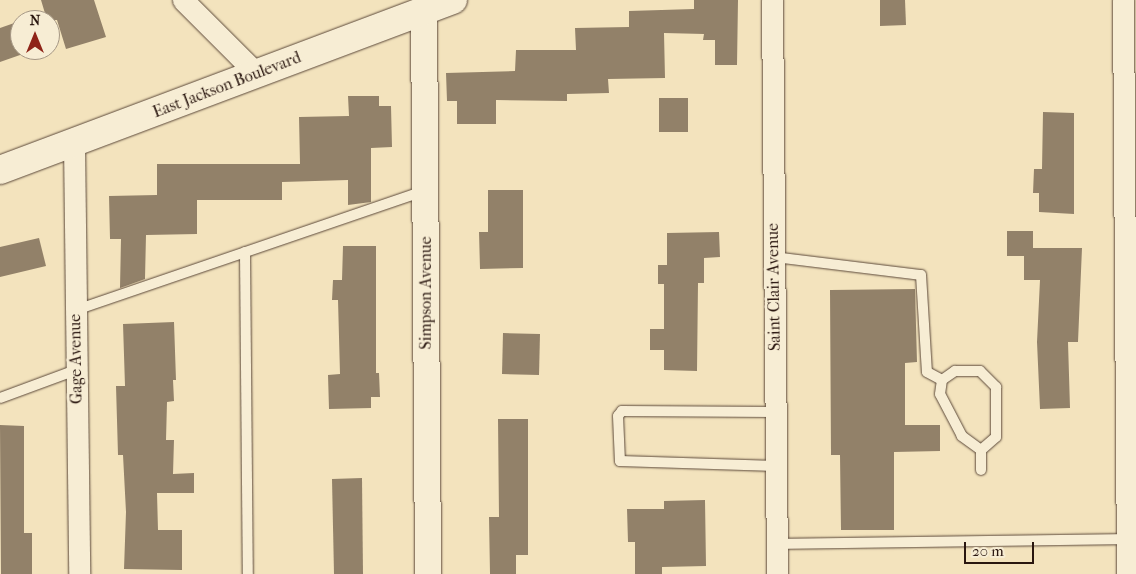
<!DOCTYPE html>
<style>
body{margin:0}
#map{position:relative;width:1136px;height:574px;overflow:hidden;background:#f3e3bd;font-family:"IM FELL French Canon",serif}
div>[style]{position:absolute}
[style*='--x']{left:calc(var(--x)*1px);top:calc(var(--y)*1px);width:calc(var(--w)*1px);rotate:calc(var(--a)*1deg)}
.building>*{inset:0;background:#928169}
.roads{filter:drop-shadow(0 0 1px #5c493a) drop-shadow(0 0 1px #5c493a)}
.service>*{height:10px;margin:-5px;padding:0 5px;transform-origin:5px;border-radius:5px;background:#f7edd4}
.minor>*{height:21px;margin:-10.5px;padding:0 10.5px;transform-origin:10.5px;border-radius:10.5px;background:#f7edd4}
.tertiary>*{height:26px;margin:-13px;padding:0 13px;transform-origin:13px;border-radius:13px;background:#f7edd4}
.secondary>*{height:28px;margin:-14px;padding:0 14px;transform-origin:14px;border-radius:14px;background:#f7edd4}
span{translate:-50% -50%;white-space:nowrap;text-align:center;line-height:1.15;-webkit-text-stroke:5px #f7edd4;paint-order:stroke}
.street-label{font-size:16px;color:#29160f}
.north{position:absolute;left:10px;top:10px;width:50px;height:50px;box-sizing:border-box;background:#f7edd4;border:1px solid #a59785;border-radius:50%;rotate:0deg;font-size:14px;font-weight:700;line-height:20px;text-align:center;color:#29160f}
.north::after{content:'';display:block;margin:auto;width:18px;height:22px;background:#8f2418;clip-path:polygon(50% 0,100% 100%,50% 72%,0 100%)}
.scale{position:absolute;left:964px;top:542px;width:70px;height:22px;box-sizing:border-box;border:2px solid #29160f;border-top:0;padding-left:6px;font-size:15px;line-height:18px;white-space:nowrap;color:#29160f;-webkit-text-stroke:4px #f7edd4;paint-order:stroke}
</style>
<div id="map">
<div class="building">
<i style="clip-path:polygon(41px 0,94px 0,106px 37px,66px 49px,57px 20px,47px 20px)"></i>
<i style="clip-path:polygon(694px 0,738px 0,737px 65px,715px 65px,715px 40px,703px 40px,704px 34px,664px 33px,665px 78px,608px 79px,609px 93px,567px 94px,567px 101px,496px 100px,496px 124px,457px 124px,457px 101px,447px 101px,446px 73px,515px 71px,516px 50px,576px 50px,575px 28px,629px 27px,629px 11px,694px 9px)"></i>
<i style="clip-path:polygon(880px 0,905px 0,906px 25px,880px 26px)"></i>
<i style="clip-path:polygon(20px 21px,20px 55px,0 62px,0 28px)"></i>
<i style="clip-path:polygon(348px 96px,379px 96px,379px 106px,391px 106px,392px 147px,371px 148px,371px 202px,348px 205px,348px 180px,282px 182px,282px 200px,197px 200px,197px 234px,146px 235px,145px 279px,120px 288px,121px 239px,110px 239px,109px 196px,157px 195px,157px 164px,300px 164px,299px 117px,349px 116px)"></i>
<i style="clip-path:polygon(659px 98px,688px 98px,688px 132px,659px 132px)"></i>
<i style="clip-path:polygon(1043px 112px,1074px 113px,1074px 214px,1039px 212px,1039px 193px,1033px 193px,1034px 169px,1042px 169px)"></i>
<i style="clip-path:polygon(488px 190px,523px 190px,523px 268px,480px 269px,479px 232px,488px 232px)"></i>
<i style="clip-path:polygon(1007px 231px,1033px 231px,1033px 248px,1082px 248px,1078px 342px,1068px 342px,1070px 408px,1040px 409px,1037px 342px,1040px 280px,1024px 280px,1024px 256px,1007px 256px)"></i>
<i style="clip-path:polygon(719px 232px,720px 257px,704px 258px,704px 283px,698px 283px,697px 371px,664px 370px,664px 350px,650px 350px,650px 329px,664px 329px,664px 284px,658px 284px,658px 265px,667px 265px,667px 233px)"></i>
<i style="clip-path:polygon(39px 238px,46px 266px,0 277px,0 247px)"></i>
<i style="clip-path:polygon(343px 246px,376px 246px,376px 373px,379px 373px,380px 397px,371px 397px,371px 408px,329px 409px,328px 375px,340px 374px,338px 300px,332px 300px,333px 280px,342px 280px)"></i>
<i style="clip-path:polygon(915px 289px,917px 362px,905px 363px,905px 425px,940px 425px,940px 451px,894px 452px,894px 530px,841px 530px,840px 455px,831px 455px,830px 290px)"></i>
<i style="clip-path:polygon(174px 322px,176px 380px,173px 380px,174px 401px,167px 402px,166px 440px,174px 440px,173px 474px,194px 473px,194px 493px,157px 493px,158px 530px,182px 530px,182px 570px,124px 569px,126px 512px,123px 455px,118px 455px,116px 386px,125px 386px,123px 324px)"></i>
<i style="clip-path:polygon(503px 333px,540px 334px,539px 375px,502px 374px)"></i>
<i style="clip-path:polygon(498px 419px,528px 419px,528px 555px,516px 555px,516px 574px,490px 574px,489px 517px,499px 517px)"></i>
<i style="clip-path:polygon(0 425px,24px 426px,24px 533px,32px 533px,32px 574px,1px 574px)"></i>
<i style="clip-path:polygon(362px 478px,363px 574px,334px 574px,332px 479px)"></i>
<i style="clip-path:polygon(705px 500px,706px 566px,662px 567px,662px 574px,635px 574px,635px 542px,628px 542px,627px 509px,664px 509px,664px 501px)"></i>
</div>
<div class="roads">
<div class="service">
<i style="--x:245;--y:252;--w:322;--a:89.5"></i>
<i style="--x:774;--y:257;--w:148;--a:7"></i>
<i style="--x:921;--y:275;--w:97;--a:86.5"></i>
<i style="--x:927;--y:372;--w:17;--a:28"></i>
<i style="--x:76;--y:310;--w:368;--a:-18.9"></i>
<i style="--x:0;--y:398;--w:81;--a:-20.2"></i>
<i style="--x:775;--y:412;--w:153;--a:-179.6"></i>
<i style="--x:622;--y:411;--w:6;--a:129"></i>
<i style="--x:618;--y:416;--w:45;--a:87.5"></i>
<i style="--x:620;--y:461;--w:156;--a:1.8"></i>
<i style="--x:981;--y:450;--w:24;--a:-144"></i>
<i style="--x:962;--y:436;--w:47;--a:-117.6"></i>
<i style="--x:940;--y:394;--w:14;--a:-82"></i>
<i style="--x:942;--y:380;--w:16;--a:-35"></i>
<i style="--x:955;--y:371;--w:25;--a:0"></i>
<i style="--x:980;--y:371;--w:23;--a:45"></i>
<i style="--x:996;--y:387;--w:50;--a:90"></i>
<i style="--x:996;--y:437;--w:20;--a:139"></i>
<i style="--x:981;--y:450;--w:20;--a:90"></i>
<i style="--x:777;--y:544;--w:350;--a:-0.8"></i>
</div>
<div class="minor">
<i style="--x:183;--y:0;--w:103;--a:45"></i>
<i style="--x:772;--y:0;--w:574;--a:89.5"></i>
<i style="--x:1123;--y:0;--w:574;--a:89.6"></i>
<i style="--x:74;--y:143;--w:431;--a:89.3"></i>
</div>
<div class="tertiary">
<i style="--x:424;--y:11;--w:563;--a:89.59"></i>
</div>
<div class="secondary">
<i style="--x:0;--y:170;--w:484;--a:-20.6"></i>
</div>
</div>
<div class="street-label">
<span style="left:227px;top:85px;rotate:-21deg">East Jackson Boulevard</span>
<span style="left:774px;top:287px;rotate:-91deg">Saint Clair Avenue</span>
<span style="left:426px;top:293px;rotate:-90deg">Simpson Avenue</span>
<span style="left:76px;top:359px;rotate:-91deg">Gage Avenue</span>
</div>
<div class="north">N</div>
<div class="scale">20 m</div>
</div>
